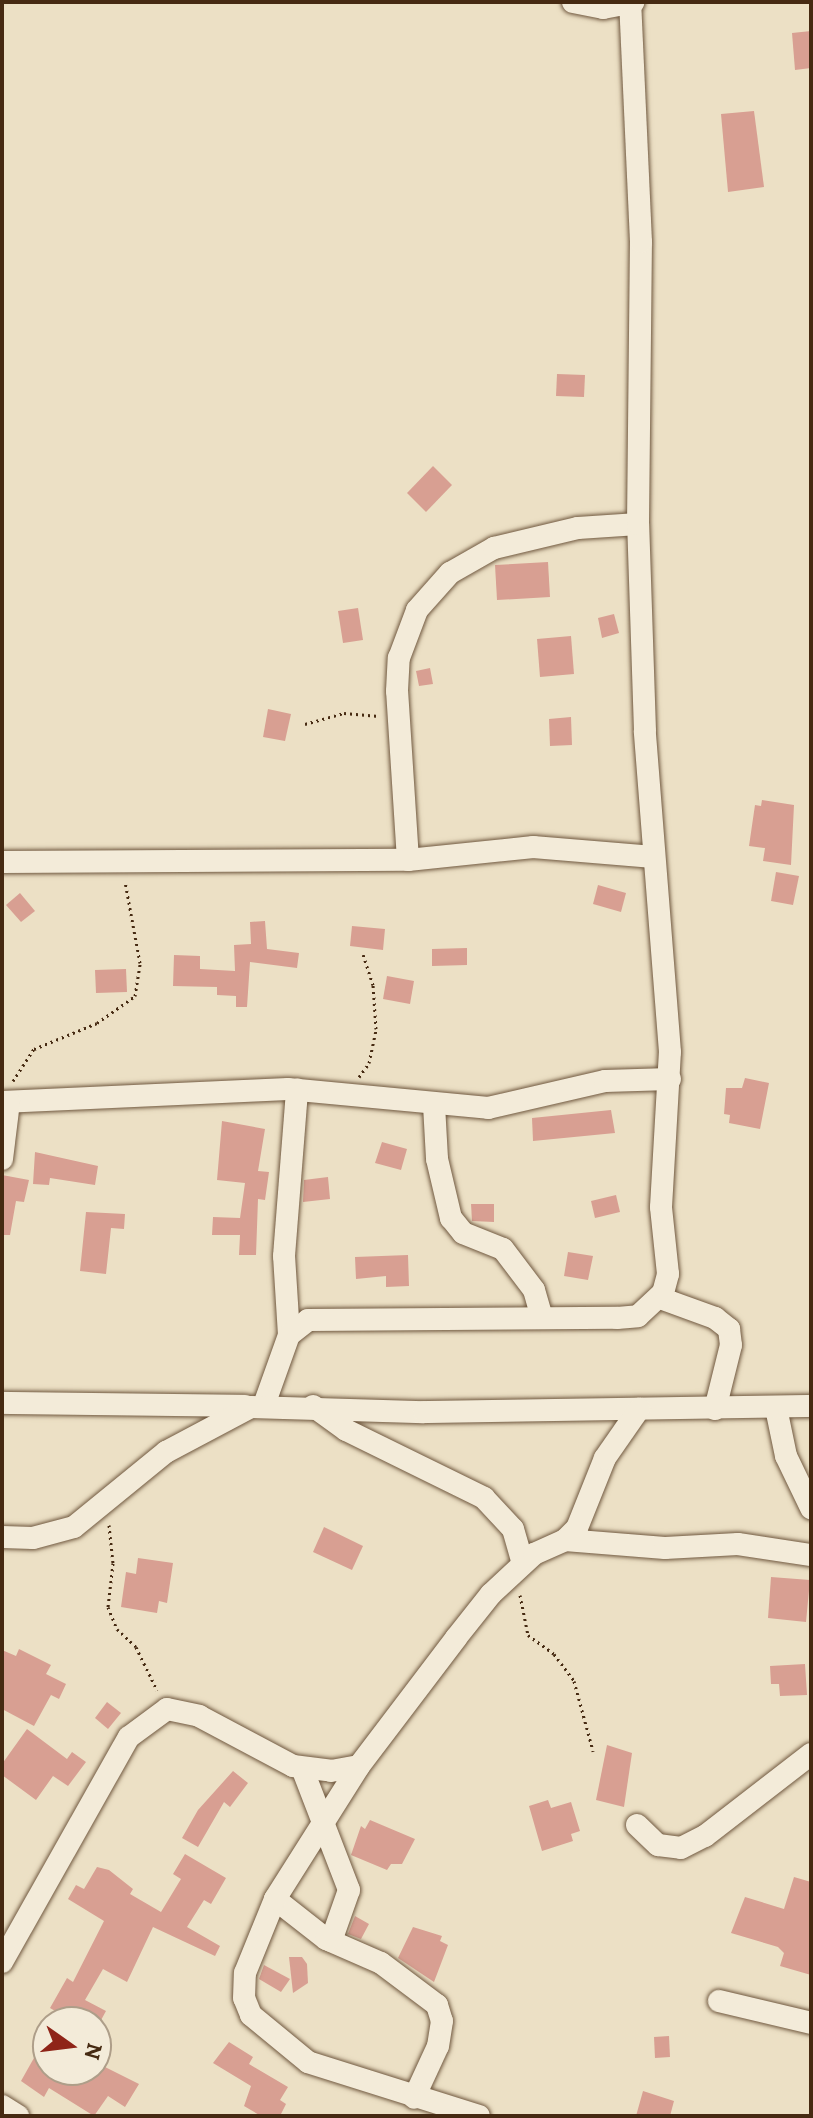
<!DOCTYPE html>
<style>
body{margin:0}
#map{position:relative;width:813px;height:2118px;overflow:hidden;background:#ece0c5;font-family:Alegreya,serif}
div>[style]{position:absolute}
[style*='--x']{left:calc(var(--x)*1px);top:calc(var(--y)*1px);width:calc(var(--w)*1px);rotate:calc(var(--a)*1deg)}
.building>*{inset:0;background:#d89f92}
.path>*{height:3px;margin-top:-1.5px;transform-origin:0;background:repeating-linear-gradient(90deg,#462a12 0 2px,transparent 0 6px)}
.roads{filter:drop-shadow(0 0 2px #70583f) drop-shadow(0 0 2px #70583f)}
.street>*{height:22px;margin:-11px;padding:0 11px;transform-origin:11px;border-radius:11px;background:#f3ebd9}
span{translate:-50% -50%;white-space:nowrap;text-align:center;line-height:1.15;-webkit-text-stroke:8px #f3ebd9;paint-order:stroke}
.frame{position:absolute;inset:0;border:4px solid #462a12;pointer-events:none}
.north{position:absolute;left:32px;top:2006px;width:80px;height:80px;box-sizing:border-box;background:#f3ebd9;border:2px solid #ae9e89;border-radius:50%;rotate:104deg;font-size:22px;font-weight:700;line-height:32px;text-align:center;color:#462a12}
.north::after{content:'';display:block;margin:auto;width:28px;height:36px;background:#8f2418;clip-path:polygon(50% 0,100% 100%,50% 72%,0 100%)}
</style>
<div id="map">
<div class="building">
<i style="clip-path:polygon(811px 31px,811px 68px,795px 70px,792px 33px)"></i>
<i style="clip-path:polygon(754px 111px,764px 187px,728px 192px,721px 114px)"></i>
<i style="clip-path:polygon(557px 374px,585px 375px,584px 397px,556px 396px)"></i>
<i style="clip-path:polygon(433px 466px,452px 485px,426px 512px,407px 493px)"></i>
<i style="clip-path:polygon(548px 562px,550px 597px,497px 600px,495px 565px)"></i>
<i style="clip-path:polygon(358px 608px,363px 640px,343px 643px,338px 611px)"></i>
<i style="clip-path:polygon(614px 614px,619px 633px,602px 638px,598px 618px)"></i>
<i style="clip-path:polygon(571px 636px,574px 674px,540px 677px,537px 639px)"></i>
<i style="clip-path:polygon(430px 668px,433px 684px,419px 686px,416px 671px)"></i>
<i style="clip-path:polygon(268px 709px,291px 714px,285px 741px,263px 737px)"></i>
<i style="clip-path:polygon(571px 717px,572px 745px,550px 746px,549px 719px)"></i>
<i style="clip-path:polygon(762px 800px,794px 805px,791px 865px,763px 861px,765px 848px,749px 846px,755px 805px,761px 806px)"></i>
<i style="clip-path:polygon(776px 872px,799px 876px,793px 905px,771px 901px)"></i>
<i style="clip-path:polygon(598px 885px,626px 893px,621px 912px,593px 904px)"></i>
<i style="clip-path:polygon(20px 893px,35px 911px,21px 922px,6px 905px)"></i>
<i style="clip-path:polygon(265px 921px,267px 949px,299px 953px,297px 968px,250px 962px,247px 1007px,236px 1007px,236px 996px,217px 995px,217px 987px,173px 986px,174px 955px,200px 956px,200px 969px,235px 971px,234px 945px,251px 944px,250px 922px)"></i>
<i style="clip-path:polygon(352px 926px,385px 929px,383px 950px,350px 946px)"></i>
<i style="clip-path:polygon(467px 948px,467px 965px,432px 966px,432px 949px)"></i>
<i style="clip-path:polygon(126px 969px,127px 992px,96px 993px,95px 970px)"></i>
<i style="clip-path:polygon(387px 976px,414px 981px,410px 1004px,383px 999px)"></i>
<i style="clip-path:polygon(745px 1078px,769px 1083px,760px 1129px,729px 1123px,730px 1115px,724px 1114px,726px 1088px,742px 1088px)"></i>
<i style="clip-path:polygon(611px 1110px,615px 1133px,533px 1141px,532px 1118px)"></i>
<i style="clip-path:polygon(222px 1121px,265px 1129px,258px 1171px,269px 1172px,265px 1200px,258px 1199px,256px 1255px,239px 1255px,240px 1235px,212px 1235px,213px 1217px,240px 1218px,245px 1183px,217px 1180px)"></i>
<i style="clip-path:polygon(382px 1142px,407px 1149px,401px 1170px,375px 1163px)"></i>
<i style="clip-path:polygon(35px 1152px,98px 1166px,95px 1185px,50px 1178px,49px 1185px,33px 1184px)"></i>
<i style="clip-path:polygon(2px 1175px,29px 1180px,24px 1202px,16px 1201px,10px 1235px,2px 1235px)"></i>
<i style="clip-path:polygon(328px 1177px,330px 1199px,303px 1202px,304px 1180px)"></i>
<i style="clip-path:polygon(616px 1195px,620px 1212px,595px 1218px,591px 1201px)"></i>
<i style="clip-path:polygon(471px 1204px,494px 1204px,494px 1222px,472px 1221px)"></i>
<i style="clip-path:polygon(86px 1212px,125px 1214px,124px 1229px,111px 1228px,106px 1274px,80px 1271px)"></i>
<i style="clip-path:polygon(568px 1252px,593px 1256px,588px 1280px,564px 1276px)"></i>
<i style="clip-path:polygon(408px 1255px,409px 1286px,386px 1287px,386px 1276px,356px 1279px,355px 1257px)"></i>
<i style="clip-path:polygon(324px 1527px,363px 1546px,352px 1570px,313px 1552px)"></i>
<i style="clip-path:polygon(138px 1558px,173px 1563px,167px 1603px,159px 1601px,157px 1613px,121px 1607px,126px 1572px,136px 1574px)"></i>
<i style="clip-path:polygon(771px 1577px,810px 1580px,806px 1622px,768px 1618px)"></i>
<i style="clip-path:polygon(19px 1649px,51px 1665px,46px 1674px,66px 1684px,59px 1699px,51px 1695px,34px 1726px,2px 1709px,2px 1650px,16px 1656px)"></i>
<i style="clip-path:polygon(805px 1664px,807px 1695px,780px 1696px,779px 1684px,771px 1684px,770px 1666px)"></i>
<i style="clip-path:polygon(107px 1702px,121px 1713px,108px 1729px,95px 1718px)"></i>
<i style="clip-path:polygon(27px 1729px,67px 1759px,72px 1752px,86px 1762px,68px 1786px,53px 1776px,36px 1800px,2px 1775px,2px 1764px)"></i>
<i style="clip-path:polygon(607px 1745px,632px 1753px,624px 1807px,596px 1800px)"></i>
<i style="clip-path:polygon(233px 1771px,248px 1783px,230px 1807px,224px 1802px,198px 1847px,182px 1838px,198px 1810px)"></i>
<i style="clip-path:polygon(548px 1800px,551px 1808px,571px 1802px,580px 1831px,571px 1834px,573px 1841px,542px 1851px,529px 1806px)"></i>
<i style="clip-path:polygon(370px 1820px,415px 1839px,402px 1864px,391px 1864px,387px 1870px,351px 1855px,361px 1826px,365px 1829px)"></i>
<i style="clip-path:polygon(185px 1854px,226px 1878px,211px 1904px,204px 1900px,187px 1927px,220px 1946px,215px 1956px,153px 1927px,127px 1982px,103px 1969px,85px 2000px,106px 2011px,100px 2022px,74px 2022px,50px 2008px,67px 1978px,73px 1982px,104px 1921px,68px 1899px,76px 1885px,84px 1889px,97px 1867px,109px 1870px,133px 1889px,130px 1894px,161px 1912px,181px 1879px,173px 1874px)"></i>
<i style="clip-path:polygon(794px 1877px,811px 1882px,811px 1975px,780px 1966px,784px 1953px,778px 1947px,731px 1933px,745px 1897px,784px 1909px)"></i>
<i style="clip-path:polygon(355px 1916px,369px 1924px,361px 1939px,348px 1934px)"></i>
<i style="clip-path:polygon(413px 1927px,442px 1936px,440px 1941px,448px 1945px,434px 1982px,398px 1958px)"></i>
<i style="clip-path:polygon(289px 1957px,302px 1957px,307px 1964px,308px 1983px,293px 1993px)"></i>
<i style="clip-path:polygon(264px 1965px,290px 1979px,281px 1992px,259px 1979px)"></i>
<i style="clip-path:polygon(48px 2033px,48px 2070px,103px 2066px,139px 2084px,125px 2107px,108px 2096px,94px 2116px,49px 2088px,44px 2097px,21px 2081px)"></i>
<i style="clip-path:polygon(669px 2036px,670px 2057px,655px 2058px,654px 2037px)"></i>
<i style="clip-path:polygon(229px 2042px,253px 2057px,249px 2064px,288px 2087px,280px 2100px,286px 2104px,280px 2116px,261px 2116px,244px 2106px,251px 2086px,213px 2063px)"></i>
<i style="clip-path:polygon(643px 2091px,674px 2101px,670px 2116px,636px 2116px)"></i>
</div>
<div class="path">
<i style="--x:305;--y:724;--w:41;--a:-15.8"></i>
<i style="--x:344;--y:713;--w:35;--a:5"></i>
<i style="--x:359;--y:1077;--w:17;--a:-54"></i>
<i style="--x:369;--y:1063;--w:35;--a:-78"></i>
<i style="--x:376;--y:1029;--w:44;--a:-93.9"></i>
<i style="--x:373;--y:985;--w:32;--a:-108"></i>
<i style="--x:13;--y:1081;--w:38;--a:-57"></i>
<i style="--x:34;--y:1049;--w:68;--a:-22.4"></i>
<i style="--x:97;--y:1023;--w:47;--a:-35.4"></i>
<i style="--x:135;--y:996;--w:33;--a:-81"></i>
<i style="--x:140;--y:963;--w:83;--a:-100.4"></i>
<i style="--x:109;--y:1525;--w:38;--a:84"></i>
<i style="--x:113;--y:1563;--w:44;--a:96.5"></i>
<i style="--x:108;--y:1607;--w:24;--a:68"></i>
<i style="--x:117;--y:1629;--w:26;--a:43"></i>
<i style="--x:136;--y:1647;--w:48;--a:64"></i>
<i style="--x:520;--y:1595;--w:41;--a:78.7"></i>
<i style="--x:528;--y:1635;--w:32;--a:36"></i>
<i style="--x:554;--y:1654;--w:34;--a:53"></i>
<i style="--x:574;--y:1681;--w:73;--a:74.8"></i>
</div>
<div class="roads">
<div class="street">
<i style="--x:573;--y:2;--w:31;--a:11"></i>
<i style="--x:603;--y:8;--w:31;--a:-11"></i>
<i style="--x:408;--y:860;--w:169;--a:-93.7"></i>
<i style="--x:397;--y:691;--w:33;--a:-87"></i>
<i style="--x:399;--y:658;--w:51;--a:-69.4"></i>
<i style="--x:417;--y:610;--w:50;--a:-48.3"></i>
<i style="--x:450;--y:573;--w:51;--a:-29.6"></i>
<i style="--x:494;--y:548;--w:86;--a:-13.4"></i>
<i style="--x:578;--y:528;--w:60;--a:-3.8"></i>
<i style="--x:2;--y:862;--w:406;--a:-0.3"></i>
<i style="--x:408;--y:860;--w:126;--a:-5.9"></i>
<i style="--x:533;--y:847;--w:121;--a:4.7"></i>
<i style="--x:2;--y:1102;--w:286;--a:-2.6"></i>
<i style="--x:288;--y:1089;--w:201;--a:5.4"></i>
<i style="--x:488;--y:1108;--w:120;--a:-13"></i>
<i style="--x:605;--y:1081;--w:65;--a:-1.8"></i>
<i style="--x:434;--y:1105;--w:54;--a:86.8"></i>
<i style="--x:437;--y:1159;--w:61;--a:76.7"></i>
<i style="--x:451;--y:1218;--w:19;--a:51"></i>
<i style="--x:463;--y:1233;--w:43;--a:21.8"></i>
<i style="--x:503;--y:1249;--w:51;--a:52.9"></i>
<i style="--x:534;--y:1290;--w:29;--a:74"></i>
<i style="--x:2;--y:1159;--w:57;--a:-83"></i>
<i style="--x:660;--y:1298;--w:59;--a:20"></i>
<i style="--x:715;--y:1318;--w:18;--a:38"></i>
<i style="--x:729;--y:1329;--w:16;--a:83"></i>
<i style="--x:731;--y:1345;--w:66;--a:104"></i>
<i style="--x:289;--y:1335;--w:79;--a:-93.6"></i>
<i style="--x:284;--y:1256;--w:167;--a:-85.5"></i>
<i style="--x:2;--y:1403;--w:243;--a:0.7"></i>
<i style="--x:264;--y:1405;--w:74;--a:-70.3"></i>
<i style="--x:289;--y:1335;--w:24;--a:-38"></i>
<i style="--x:308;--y:1320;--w:309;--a:-0.4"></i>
<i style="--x:617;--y:1318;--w:21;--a:-5"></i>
<i style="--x:638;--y:1316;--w:34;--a:-43"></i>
<i style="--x:663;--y:1293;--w:20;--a:-75"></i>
<i style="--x:668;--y:1274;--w:67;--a:-96"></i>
<i style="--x:661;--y:1207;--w:155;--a:-86.7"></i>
<i style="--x:670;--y:1052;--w:322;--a:-94.5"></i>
<i style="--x:645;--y:731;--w:207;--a:-91.9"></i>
<i style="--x:638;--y:524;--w:282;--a:-89.4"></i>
<i style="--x:641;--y:242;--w:240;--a:-92.6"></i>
<i style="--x:313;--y:1406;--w:41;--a:36"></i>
<i style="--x:346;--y:1430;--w:154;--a:26.2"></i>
<i style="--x:484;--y:1498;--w:42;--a:46.9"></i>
<i style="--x:513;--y:1529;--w:35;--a:74"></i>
<i style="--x:776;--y:1408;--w:49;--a:78.2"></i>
<i style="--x:786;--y:1456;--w:58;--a:64.3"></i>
<i style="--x:2;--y:1537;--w:31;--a:2"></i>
<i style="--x:33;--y:1538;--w:42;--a:-15"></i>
<i style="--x:74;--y:1527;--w:119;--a:-39.2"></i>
<i style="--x:166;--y:1452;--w:96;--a:-27.9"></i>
<i style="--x:251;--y:1407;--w:173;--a:1.7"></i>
<i style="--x:424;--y:1412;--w:387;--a:-0.9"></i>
<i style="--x:565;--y:1540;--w:17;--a:-45"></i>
<i style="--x:577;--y:1528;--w:75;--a:-68.2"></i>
<i style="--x:605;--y:1458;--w:60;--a:-55.2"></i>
<i style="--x:302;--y:1768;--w:131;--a:68.9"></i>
<i style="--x:349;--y:1890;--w:54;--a:109.4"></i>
<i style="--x:637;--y:1825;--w:29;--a:44"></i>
<i style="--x:658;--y:1845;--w:23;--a:7"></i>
<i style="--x:681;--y:1848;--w:27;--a:-27"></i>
<i style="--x:705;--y:1836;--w:134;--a:-37.7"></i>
<i style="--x:275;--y:1899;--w:65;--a:38.1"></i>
<i style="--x:326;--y:1939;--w:60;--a:23.6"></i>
<i style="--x:381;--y:1963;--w:70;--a:36.9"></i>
<i style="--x:437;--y:2005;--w:17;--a:73"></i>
<i style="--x:442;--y:2021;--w:25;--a:99"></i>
<i style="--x:438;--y:2046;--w:57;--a:114.8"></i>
<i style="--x:2;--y:1962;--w:258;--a:-60.6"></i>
<i style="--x:129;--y:1737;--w:47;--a:-36.4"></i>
<i style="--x:167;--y:1709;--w:33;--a:12"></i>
<i style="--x:199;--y:1716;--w:106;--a:28"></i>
<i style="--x:293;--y:1766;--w:38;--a:7"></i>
<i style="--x:331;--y:1771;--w:28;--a:-10"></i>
<i style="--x:719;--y:2001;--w:95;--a:13.4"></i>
<i style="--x:2;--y:2106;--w:19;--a:32"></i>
<i style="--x:479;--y:2116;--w:179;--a:-162.5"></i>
<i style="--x:308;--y:2062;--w:74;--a:-140.5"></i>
<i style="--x:251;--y:2015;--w:18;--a:-112"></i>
<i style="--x:244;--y:1998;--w:25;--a:-88"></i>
<i style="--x:245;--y:1973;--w:80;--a:-67.9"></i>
<i style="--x:275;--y:1899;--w:157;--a:-57.7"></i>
<i style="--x:359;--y:1766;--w:161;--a:-52.8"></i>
<i style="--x:456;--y:1638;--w:56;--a:-51.5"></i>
<i style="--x:491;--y:1594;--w:59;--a:-42.9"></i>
<i style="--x:534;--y:1554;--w:34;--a:-24"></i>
<i style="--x:565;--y:1540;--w:100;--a:4.6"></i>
<i style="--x:665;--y:1548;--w:73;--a:-3.1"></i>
<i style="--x:738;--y:1544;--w:74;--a:8.6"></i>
</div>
</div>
<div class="frame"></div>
<div class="north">N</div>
</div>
